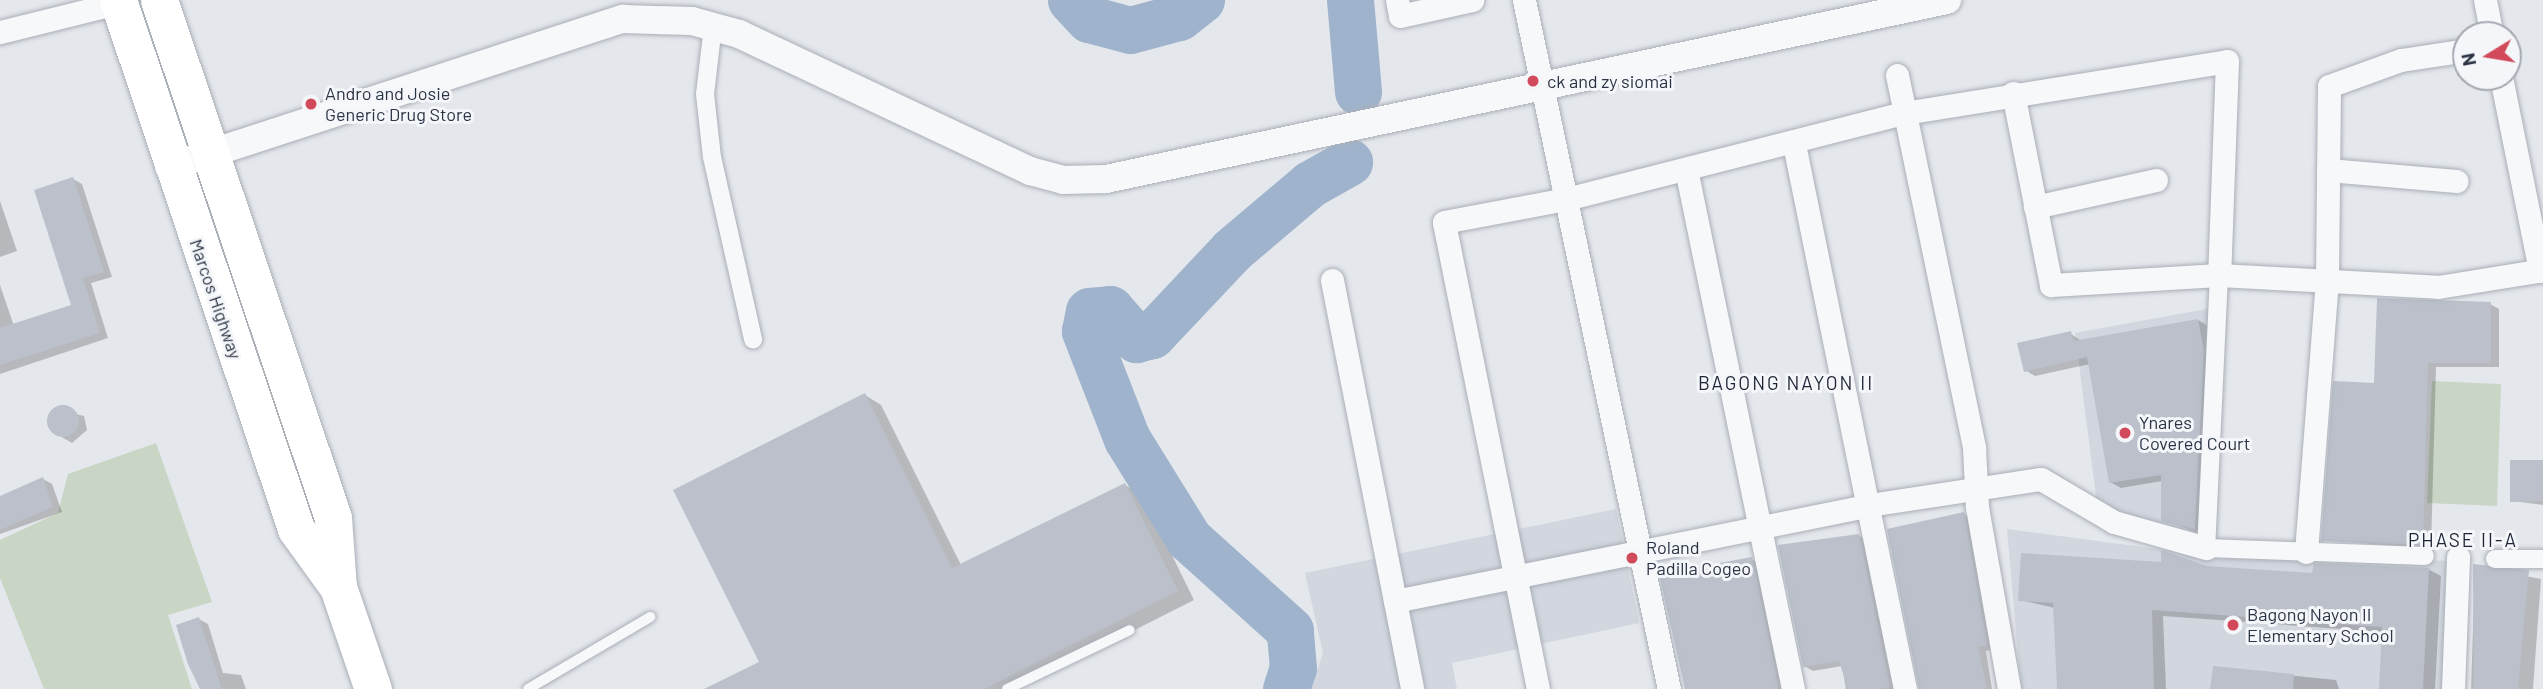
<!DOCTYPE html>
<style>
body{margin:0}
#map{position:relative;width:2543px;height:689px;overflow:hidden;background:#e4e7ec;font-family:Barlow,sans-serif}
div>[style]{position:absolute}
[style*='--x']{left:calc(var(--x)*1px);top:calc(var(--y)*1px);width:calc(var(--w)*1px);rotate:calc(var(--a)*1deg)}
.built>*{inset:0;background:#d2d6de}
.green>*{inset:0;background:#c9d6c5}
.shadow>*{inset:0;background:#0003}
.river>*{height:47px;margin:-23.5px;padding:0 23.5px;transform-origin:23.5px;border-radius:23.5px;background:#9fb4cc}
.building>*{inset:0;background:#bbc0ca}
.round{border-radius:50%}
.roads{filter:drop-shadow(0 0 2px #a9aeb7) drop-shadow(0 0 2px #a9aeb7)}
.service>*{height:10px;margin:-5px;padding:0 5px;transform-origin:5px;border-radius:5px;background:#f7f8fa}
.pedestrian>*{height:18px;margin:-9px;padding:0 9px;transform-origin:9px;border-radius:9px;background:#f7f8fa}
.minor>*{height:23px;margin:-11.5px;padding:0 11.5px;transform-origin:11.5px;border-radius:11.5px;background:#f7f8fa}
.tertiary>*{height:28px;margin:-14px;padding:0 14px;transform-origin:14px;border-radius:14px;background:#f7f8fa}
.primary>*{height:37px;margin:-18.5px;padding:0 18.5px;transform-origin:18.5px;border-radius:18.5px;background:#fff}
.dots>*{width:19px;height:19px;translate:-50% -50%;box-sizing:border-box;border:4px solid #f4f6f9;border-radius:50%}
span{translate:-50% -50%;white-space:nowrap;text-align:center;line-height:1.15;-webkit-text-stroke:6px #f4f6f9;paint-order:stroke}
.poi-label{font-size:18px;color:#2b3445}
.left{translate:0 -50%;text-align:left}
.street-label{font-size:18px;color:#2b3445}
.neighbourhood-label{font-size:19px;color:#1d2536;letter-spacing:2px}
.north{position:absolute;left:2452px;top:21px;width:70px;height:70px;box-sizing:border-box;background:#f4f6f9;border:2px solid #a4a8b1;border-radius:50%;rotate:259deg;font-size:19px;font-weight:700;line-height:28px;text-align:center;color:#2b3445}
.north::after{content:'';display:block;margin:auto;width:24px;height:32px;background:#d1495b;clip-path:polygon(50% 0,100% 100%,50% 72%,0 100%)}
</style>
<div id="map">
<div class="built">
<i style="clip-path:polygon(2212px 308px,2204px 543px,2098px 511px,2075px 333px)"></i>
<i style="clip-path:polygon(1616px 509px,1639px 623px,1452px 663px,1457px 689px,1311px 689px,1323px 653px,1305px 573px)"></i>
<i style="clip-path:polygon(2007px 529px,2173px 551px,2452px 561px,2447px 689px,2021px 689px)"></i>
</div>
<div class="green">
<i style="clip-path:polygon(2432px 381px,2501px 384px,2497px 506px,2427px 503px)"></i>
<i style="clip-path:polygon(156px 443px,212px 602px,168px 615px,192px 689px,44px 689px,0 578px,0 540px,58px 513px,68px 474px)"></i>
</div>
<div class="shadow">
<i style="clip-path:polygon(73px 179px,82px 184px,112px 277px,91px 283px,108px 338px,0 374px,0 285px,14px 326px,73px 306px)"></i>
<i style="clip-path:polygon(0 201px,17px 251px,0 257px)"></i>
<i style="clip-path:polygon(2490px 304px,2499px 309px,2499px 367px,2436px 367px,2431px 549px,2323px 540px,2376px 384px)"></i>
<i style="clip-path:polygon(2198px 320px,2208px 326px,2205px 535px,2162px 520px,2162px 481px,2121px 488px,2110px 482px,2090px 364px,2035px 376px,2025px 370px,2070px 333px,2081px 341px)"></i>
<i style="clip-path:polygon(865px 395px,881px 405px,961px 565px,1125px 485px,1142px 494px,1194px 600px,1018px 689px,707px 689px,761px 663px)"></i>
<i style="clip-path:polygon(53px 409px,84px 416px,87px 430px,72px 443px,63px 438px,49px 420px)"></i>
<i style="clip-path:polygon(2543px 460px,2543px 505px,2512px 501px,2512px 461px)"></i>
<i style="clip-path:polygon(43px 479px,52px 484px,62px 512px,0 534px,0 498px)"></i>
<i style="clip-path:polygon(1963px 514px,1972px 519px,1995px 649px,1986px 651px,1992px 689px,1919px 689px)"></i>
<i style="clip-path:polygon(1859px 536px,1867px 540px,1897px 689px,1846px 689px,1842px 666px,1813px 671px,1804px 666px)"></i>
<i style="clip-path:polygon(1751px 559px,1760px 564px,1787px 689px,1687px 689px)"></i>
<i style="clip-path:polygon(2475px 566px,2541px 579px,2533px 689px,2471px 689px)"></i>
<i style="clip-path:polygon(2207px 568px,2314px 575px,2428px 569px,2441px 576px,2435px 689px,2381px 689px,2383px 632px,2163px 616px,2166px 689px,2058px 689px,2055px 608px,2020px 600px)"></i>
<i style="clip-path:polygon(199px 619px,208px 624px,223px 673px,241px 675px,246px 689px,200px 689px,178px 626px)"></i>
<i style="clip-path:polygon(2214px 668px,2336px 680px,2339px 689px,2212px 689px)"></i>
</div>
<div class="river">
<i style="--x:1071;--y:0;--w:26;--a:47"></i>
<i style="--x:1089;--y:19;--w:42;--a:15"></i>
<i style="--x:1130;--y:30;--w:51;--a:-14.9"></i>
<i style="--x:1179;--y:17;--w:28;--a:-38"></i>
<i style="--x:1350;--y:0;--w:92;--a:85"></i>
<i style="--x:1286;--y:689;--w:22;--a:-72"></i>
<i style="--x:1293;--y:668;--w:38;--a:-95"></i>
<i style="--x:1290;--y:630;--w:136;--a:-138"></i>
<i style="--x:1189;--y:539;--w:118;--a:-121.8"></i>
<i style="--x:1127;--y:439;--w:116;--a:-111.3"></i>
<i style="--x:1085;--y:331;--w:20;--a:-79"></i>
<i style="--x:1089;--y:311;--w:21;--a:-5"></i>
<i style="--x:1110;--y:309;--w:40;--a:49"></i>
<i style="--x:1136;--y:339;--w:16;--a:-14"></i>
<i style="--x:1152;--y:335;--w:117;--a:-46.7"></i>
<i style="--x:1232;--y:250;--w:102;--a:-40.2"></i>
<i style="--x:1310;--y:184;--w:45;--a:-29.4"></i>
</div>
<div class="building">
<i style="clip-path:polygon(73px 177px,104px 272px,83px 278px,100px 333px,0 365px,0 328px,71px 305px,34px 190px)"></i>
<i style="clip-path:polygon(2377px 298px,2491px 302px,2491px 363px,2428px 363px,2423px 545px,2321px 541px,2333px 381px,2374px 383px)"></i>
<i style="clip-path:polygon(2198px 319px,2204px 351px,2195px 530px,2161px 521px,2161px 475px,2109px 483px,2087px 357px,2024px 372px,2017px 343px,2071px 331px,2073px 341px)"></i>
<i style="clip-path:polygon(865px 393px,952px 568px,1125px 483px,1178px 591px,984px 689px,704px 689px,759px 662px,673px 490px)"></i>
<i class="round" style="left:47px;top:405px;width:32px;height:32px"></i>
<i style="clip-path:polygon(2510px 460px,2543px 460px,2543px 501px,2510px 502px)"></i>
<i style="clip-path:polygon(43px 477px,53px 507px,0 530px,0 496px)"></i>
<i style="clip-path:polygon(1964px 512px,1987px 645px,1978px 647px,1987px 689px,1919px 689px,1887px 529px)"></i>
<i style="clip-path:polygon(1859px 534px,1890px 687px,1880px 689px,1848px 689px,1839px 661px,1803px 667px,1778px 545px)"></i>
<i style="clip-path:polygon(2161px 550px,2207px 566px,2312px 573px,2314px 563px,2429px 568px,2423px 689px,2379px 689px,2382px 627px,2152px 610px,2154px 689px,2057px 689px,2053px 603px,2018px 601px,2021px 553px,2161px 562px)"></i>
<i style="clip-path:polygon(1752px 557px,1779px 689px,1685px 689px,1659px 574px)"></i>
<i style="clip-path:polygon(2473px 564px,2529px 570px,2518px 689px,2474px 689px)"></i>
<i style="clip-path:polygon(199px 617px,222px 689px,200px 689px,188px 664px,176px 625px)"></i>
<i style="clip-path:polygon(2213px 666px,2294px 674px,2293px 689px,2210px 689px)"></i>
</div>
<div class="roads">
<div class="service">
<i style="--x:528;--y:689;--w:142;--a:-30.5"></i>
<i style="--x:1007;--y:689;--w:136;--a:-25.6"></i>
</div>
<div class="pedestrian">
<i style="--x:713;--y:26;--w:68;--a:96.7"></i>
<i style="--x:705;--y:94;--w:63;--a:83.7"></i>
<i style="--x:712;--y:157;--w:187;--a:77.3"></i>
<i style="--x:2219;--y:275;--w:273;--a:92.7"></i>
<i style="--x:2206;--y:548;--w:219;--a:2.1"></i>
<i style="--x:2495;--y:559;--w:48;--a:0"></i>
</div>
<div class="minor">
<i style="--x:1397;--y:0;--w:16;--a:79"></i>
<i style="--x:1400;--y:16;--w:74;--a:-12.5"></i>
<i style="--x:1524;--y:0;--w:704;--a:78.12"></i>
<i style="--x:2485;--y:0;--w:36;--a:79"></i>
<i style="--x:0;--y:32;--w:121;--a:-13.9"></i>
<i style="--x:1897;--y:75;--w:381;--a:78.3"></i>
<i style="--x:1974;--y:448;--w:59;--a:87.1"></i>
<i style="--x:1977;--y:507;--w:185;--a:80"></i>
<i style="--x:2501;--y:77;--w:198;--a:78.6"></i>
<i style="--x:2013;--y:93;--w:196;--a:78.8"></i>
<i style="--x:2051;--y:285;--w:168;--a:-3.4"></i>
<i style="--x:2219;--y:275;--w:219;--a:3.1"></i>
<i style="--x:2438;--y:287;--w:106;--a:-9.2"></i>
<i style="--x:1794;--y:144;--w:556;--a:78.49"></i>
<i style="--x:1686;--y:169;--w:531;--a:78.37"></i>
<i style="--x:2328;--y:170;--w:129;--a:4.9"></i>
<i style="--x:2035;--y:207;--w:124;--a:-12.6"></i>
<i style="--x:1332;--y:280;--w:417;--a:78.9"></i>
<i style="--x:2306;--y:552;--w:275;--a:-85.6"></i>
<i style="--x:2327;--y:278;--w:192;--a:-89.4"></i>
<i style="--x:2329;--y:86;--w:77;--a:-19.9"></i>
<i style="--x:2401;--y:60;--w:66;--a:-8.7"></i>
<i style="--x:1395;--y:601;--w:484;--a:-11.4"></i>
<i style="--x:1869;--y:505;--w:174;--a:-8.6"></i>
<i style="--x:2041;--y:479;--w:85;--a:30.5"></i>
<i style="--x:2114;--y:522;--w:96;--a:15.8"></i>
<i style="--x:1538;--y:689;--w:476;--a:-101.4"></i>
<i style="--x:1444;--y:222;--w:124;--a:-10.7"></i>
<i style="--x:1566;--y:199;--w:349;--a:-14.3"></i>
<i style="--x:1904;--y:113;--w:327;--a:-9.1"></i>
<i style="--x:2227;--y:61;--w:214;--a:92.1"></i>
<i style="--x:2453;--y:689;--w:132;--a:-87.8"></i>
</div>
<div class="tertiary">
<i style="--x:169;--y:167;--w:478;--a:-18.1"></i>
<i style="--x:623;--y:19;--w:69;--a:1.7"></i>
<i style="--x:692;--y:21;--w:49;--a:15.5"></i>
<i style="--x:739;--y:34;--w:322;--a:25.2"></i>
<i style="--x:1030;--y:171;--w:34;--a:15"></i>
<i style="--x:1063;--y:180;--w:43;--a:-1.3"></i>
<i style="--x:1106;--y:179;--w:860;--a:-12.02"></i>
</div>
<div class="primary">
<i style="--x:118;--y:0;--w:558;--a:71.4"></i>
<i style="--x:296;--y:529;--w:72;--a:54.1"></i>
<i style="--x:159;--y:0;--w:546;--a:71.43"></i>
<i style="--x:333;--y:518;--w:69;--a:85.9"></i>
<i style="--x:338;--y:587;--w:108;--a:71.1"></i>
</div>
</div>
<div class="dots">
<i style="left:1533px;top:81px;background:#d1495b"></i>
<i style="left:311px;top:104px;background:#d1495b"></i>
<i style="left:2125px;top:433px;background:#d1495b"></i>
<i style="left:1632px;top:558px;background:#d1495b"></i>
<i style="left:2233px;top:625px;background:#d1495b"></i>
</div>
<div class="poi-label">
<span class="left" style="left:1547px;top:81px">ck and zy siomai</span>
<span class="left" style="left:325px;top:104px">Andro and Josie<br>Generic Drug Store</span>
<span class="left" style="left:2139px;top:433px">Ynares<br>Covered Court</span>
<span class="left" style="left:1646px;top:558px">Roland<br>Padilla Cogeo</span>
<span class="left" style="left:2247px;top:625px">Bagong Nayon II<br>Elementary School</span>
</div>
<div class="street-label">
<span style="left:216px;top:299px;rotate:71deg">Marcos Highway</span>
</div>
<div class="neighbourhood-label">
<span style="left:1786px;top:383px">BAGONG NAYON II</span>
<span style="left:2463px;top:540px">PHASE II-A</span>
</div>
<div class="north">N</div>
</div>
